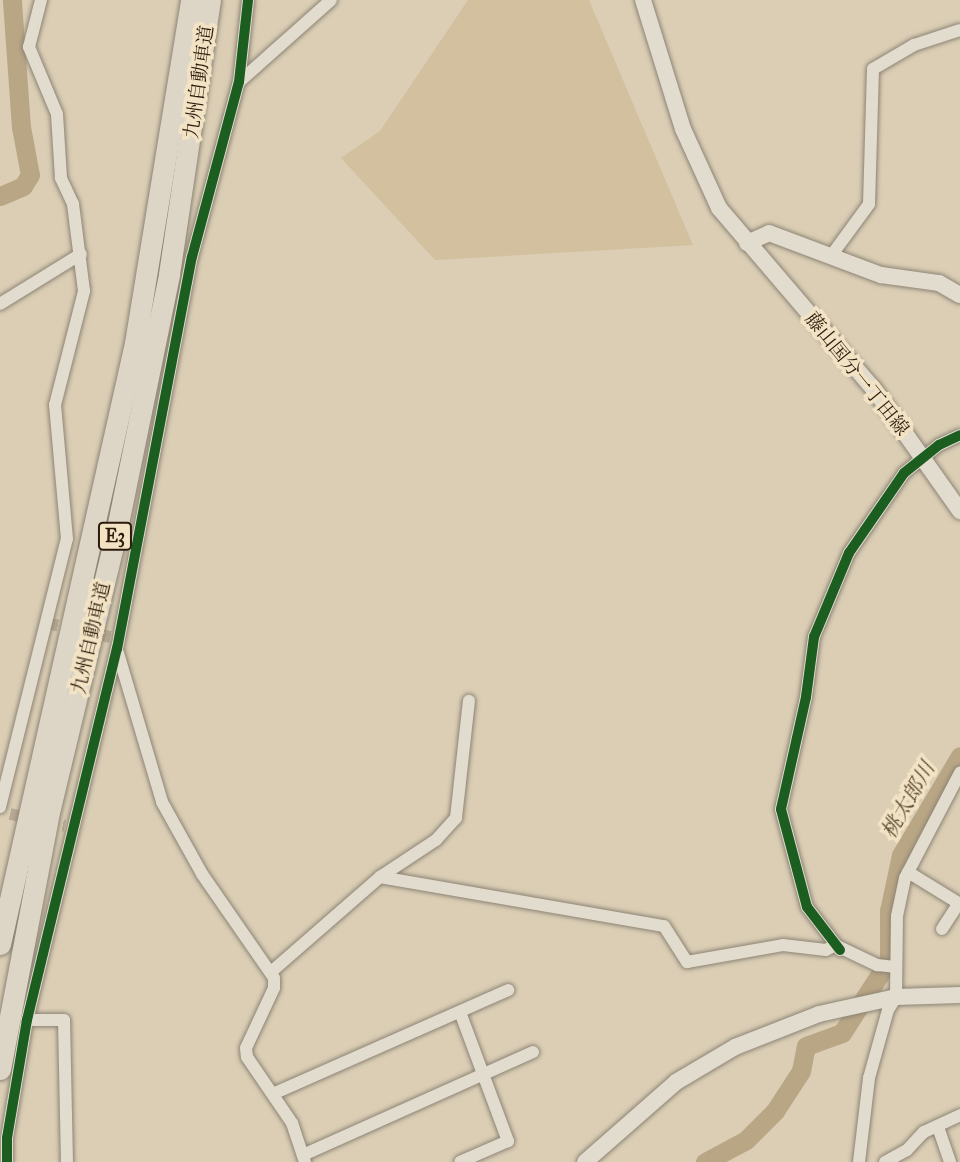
<!DOCTYPE html>
<meta charset="utf-8">
<style>
body{margin:0}
#map{position:relative;width:960px;height:1162px;overflow:hidden;background:#dbceb5;font-family:"IM FELL Great Primer","Noto Serif JP",serif}
div>[style]{position:absolute}
[style*='--x']{left:calc(var(--x)*1px);top:calc(var(--y)*1px);width:calc(var(--w)*1px);rotate:calc(var(--a)*1deg)}
.green>*{inset:0;background:#d2c09e}
.river>*{height:19px;margin:-9.5px;padding:0 9.5px;transform-origin:9.5px;border-radius:9.5px;background:#b9a685}
.street-tunnel>*{height:12px;margin-top:-6px;transform-origin:0;background:repeating-linear-gradient(90deg,#b8aa93 0 12px,transparent 0 18px)}
.roads{filter:drop-shadow(0 0 2px #8d8475) drop-shadow(0 0 2px #8d8475)}
.street>*{height:12px;margin:-6px;padding:0 6px;transform-origin:6px;border-radius:6px;background:#e2dcce}
.secondary>*{height:16px;margin:-8px;padding:0 8px;transform-origin:8px;border-radius:8px;background:#e2dcce}
.highway>*{height:21px;margin:-10.5px;padding:0 10.5px;transform-origin:10.5px;border-radius:10.5px;background:#ddd6c7}
.cycleway>*{height:10px;margin:-5px;padding:0 5px;transform-origin:5px;border-radius:5px;background:#1b5e20}
span{translate:-50% -50%;white-space:nowrap;text-align:center;line-height:1.15;-webkit-text-stroke:7px #f2e3c4;paint-order:stroke}
.shield-label span{padding:2px 5px;background:#f2e3c4;border:2px solid;border-radius:5px;-webkit-text-stroke-width:0}
.shield-label{font-size:18px;color:#2c1a0c;font-weight:700}
.street-label{font-size:19px;color:#2c1a0c}
.water-label{font-size:21px;color:#5e4b34;font-style:italic}
</style>
<div id="map">
<div class="green">
<i style="clip-path:polygon(468px 0,589px 0,693px 245px,435px 260px,341px 158px,380px 131px)"></i>
</div>
<div class="river">
<i style="--x:0;--y:196;--w:25;--a:-23"></i>
<i style="--x:23;--y:186;--w:13;--a:-58"></i>
<i style="--x:30;--y:175;--w:49;--a:-100.6"></i>
<i style="--x:21;--y:127;--w:127;--a:-94.1"></i>
<i style="--x:705;--y:1162;--w:47;--a:-28.2"></i>
<i style="--x:746;--y:1140;--w:41;--a:-45"></i>
<i style="--x:775;--y:1111;--w:48;--a:-57"></i>
<i style="--x:801;--y:1071;--w:25;--a:-79"></i>
<i style="--x:806;--y:1046;--w:38;--a:-20"></i>
<i style="--x:842;--y:1033;--w:87;--a:-57.2"></i>
<i style="--x:889;--y:960;--w:49;--a:-90"></i>
<i style="--x:889;--y:911;--w:57;--a:-77.9"></i>
<i style="--x:901;--y:855;--w:115;--a:-59.2"></i>
</div>
<div class="street-tunnel">
<i style="--x:46;--y:623;--w:66;--a:12.3"></i>
<i style="--x:10;--y:814;--w:56;--a:12.3"></i>
</div>
<div class="roads">
<div class="street">
<i style="--x:239;--y:82;--w:123;--a:-41.7"></i>
<i style="--x:831;--y:256;--w:64;--a:-53.8"></i>
<i style="--x:869;--y:204;--w:135;--a:-88.3"></i>
<i style="--x:873;--y:69;--w:48;--a:-30.3"></i>
<i style="--x:914;--y:45;--w:48;--a:-18.1"></i>
<i style="--x:0;--y:304;--w:95;--a:-31.7"></i>
<i style="--x:118;--y:653;--w:155;--a:73.5"></i>
<i style="--x:162;--y:802;--w:82;--a:60.9"></i>
<i style="--x:202;--y:874;--w:126;--a:55.3"></i>
<i style="--x:274;--y:978;--w:10;--a:90"></i>
<i style="--x:274;--y:988;--w:66;--a:115"></i>
<i style="--x:246;--y:1048;--w:9;--a:84"></i>
<i style="--x:247;--y:1057;--w:80;--a:55.7"></i>
<i style="--x:292;--y:1123;--w:41;--a:71.6"></i>
<i style="--x:0;--y:807;--w:276;--a:-76"></i>
<i style="--x:67;--y:539;--w:135;--a:-95.1"></i>
<i style="--x:55;--y:405;--w:118;--a:-75.7"></i>
<i style="--x:84;--y:291;--w:88;--a:-97.2"></i>
<i style="--x:73;--y:204;--w:29;--a:-115"></i>
<i style="--x:61;--y:178;--w:64;--a:-93.6"></i>
<i style="--x:57;--y:114;--w:73;--a:-112.7"></i>
<i style="--x:29;--y:47;--w:49;--a:-75.7"></i>
<i style="--x:908;--y:872;--w:61;--a:31.6"></i>
<i style="--x:380;--y:877;--w:288;--a:9.8"></i>
<i style="--x:664;--y:926;--w:43;--a:57.4"></i>
<i style="--x:687;--y:962;--w:97;--a:-10"></i>
<i style="--x:783;--y:945;--w:43;--a:6.6"></i>
<i style="--x:826;--y:950;--w:10;--a:-29"></i>
<i style="--x:835;--y:945;--w:47;--a:25.5"></i>
<i style="--x:877;--y:965;--w:18;--a:6"></i>
<i style="--x:942;--y:929;--w:31;--a:-57"></i>
<i style="--x:840;--y:950;--w:54;--a:-127.5"></i>
<i style="--x:807;--y:907;--w:101;--a:-104.9"></i>
<i style="--x:781;--y:809;--w:115;--a:-77.4"></i>
<i style="--x:806;--y:697;--w:61;--a:-82.4"></i>
<i style="--x:814;--y:637;--w:91;--a:-67.4"></i>
<i style="--x:849;--y:553;--w:97;--a:-55.5"></i>
<i style="--x:904;--y:473;--w:45;--a:-38.7"></i>
<i style="--x:939;--y:445;--w:23;--a:-25"></i>
<i style="--x:271;--y:972;--w:145;--a:-41.1"></i>
<i style="--x:380;--y:877;--w:67;--a:-33.5"></i>
<i style="--x:436;--y:840;--w:30;--a:-48"></i>
<i style="--x:456;--y:818;--w:118;--a:-83.7"></i>
<i style="--x:460;--y:1012;--w:138;--a:69.6"></i>
<i style="--x:508;--y:1141;--w:52;--a:156.4"></i>
<i style="--x:27;--y:1020;--w:37;--a:0"></i>
<i style="--x:64;--y:1020;--w:142;--a:88.8"></i>
<i style="--x:275;--y:1093;--w:255;--a:-23.8"></i>
<i style="--x:938;--y:1127;--w:37;--a:71"></i>
<i style="--x:303;--y:1155;--w:252;--a:-24.1"></i>
<i style="--x:7;--y:1162;--w:24;--a:-90"></i>
<i style="--x:7;--y:1138;--w:120;--a:-80.4"></i>
<i style="--x:27;--y:1020;--w:382;--a:-76.4"></i>
<i style="--x:117;--y:649;--w:399;--a:-79.2"></i>
<i style="--x:192;--y:257;--w:181;--a:-75"></i>
<i style="--x:239;--y:82;--w:82;--a:-83.7"></i>
<i style="--x:859;--y:1162;--w:85;--a:-83.2"></i>
<i style="--x:869;--y:1078;--w:71;--a:-74.4"></i>
<i style="--x:888;--y:1010;--w:15;--a:-58"></i>
<i style="--x:896;--y:997;--w:81;--a:-89.3"></i>
<i style="--x:897;--y:916;--w:39;--a:-78"></i>
<i style="--x:905;--y:878;--w:119;--a:-62.4"></i>
<i style="--x:885;--y:1162;--w:25;--a:-29"></i>
<i style="--x:907;--y:1150;--w:25;--a:-47"></i>
<i style="--x:924;--y:1132;--w:40;--a:-25"></i>
</div>
<div class="secondary">
<i style="--x:643;--y:0;--w:135;--a:72.8"></i>
<i style="--x:683;--y:129;--w:87;--a:65.5"></i>
<i style="--x:719;--y:208;--w:237;--a:49.5"></i>
<i style="--x:873;--y:388;--w:151;--a:54.7"></i>
<i style="--x:747;--y:243;--w:24;--a:-24"></i>
<i style="--x:769;--y:233;--w:120;--a:20.6"></i>
<i style="--x:881;--y:275;--w:59;--a:7.9"></i>
<i style="--x:939;--y:283;--w:24;--a:30"></i>
<i style="--x:585;--y:1162;--w:121;--a:-41.3"></i>
<i style="--x:676;--y:1082;--w:69;--a:-30.7"></i>
<i style="--x:735;--y:1047;--w:90;--a:-21.4"></i>
<i style="--x:819;--y:1014;--w:79;--a:-12.4"></i>
<i style="--x:896;--y:997;--w:64;--a:-1.8"></i>
</div>
<div class="highway">
<i style="--x:0;--y:944;--w:616;--a:-77.34"></i>
<i style="--x:135;--y:343;--w:348;--a:-80.7"></i>
<i style="--x:0;--y:1069;--w:266;--a:-79.2"></i>
<i style="--x:50;--y:808;--w:278;--a:-76.5"></i>
<i style="--x:115;--y:538;--w:269;--a:-78.4"></i>
<i style="--x:169;--y:274;--w:277;--a:-81.5"></i>
</div>
</div>
<div class="cycleway">
<i style="--x:840;--y:950;--w:54;--a:-127.5"></i>
<i style="--x:807;--y:907;--w:101;--a:-104.9"></i>
<i style="--x:781;--y:809;--w:115;--a:-77.4"></i>
<i style="--x:806;--y:697;--w:61;--a:-82.4"></i>
<i style="--x:814;--y:637;--w:91;--a:-67.4"></i>
<i style="--x:849;--y:553;--w:97;--a:-55.5"></i>
<i style="--x:904;--y:473;--w:45;--a:-38.7"></i>
<i style="--x:939;--y:445;--w:23;--a:-25"></i>
<i style="--x:7;--y:1162;--w:24;--a:-90"></i>
<i style="--x:7;--y:1138;--w:120;--a:-80.4"></i>
<i style="--x:27;--y:1020;--w:382;--a:-76.4"></i>
<i style="--x:117;--y:649;--w:399;--a:-79.2"></i>
<i style="--x:192;--y:257;--w:181;--a:-75"></i>
<i style="--x:239;--y:82;--w:82;--a:-83.7"></i>
</div>
<div class="shield-label">
<span style="left:115px;top:536px">E3</span>
</div>
<div class="street-label">
<span style="left:199px;top:82px;rotate:-82deg">九州自動車道</span>
<span style="left:857px;top:374px;rotate:51deg">藤山国分一丁田線</span>
<span style="left:91px;top:638px;rotate:-77deg">九州自動車道</span>
</div>
<div class="water-label">
<span style="left:908px;top:800px;rotate:-60deg">桃太郎川</span>
</div>
</div>
